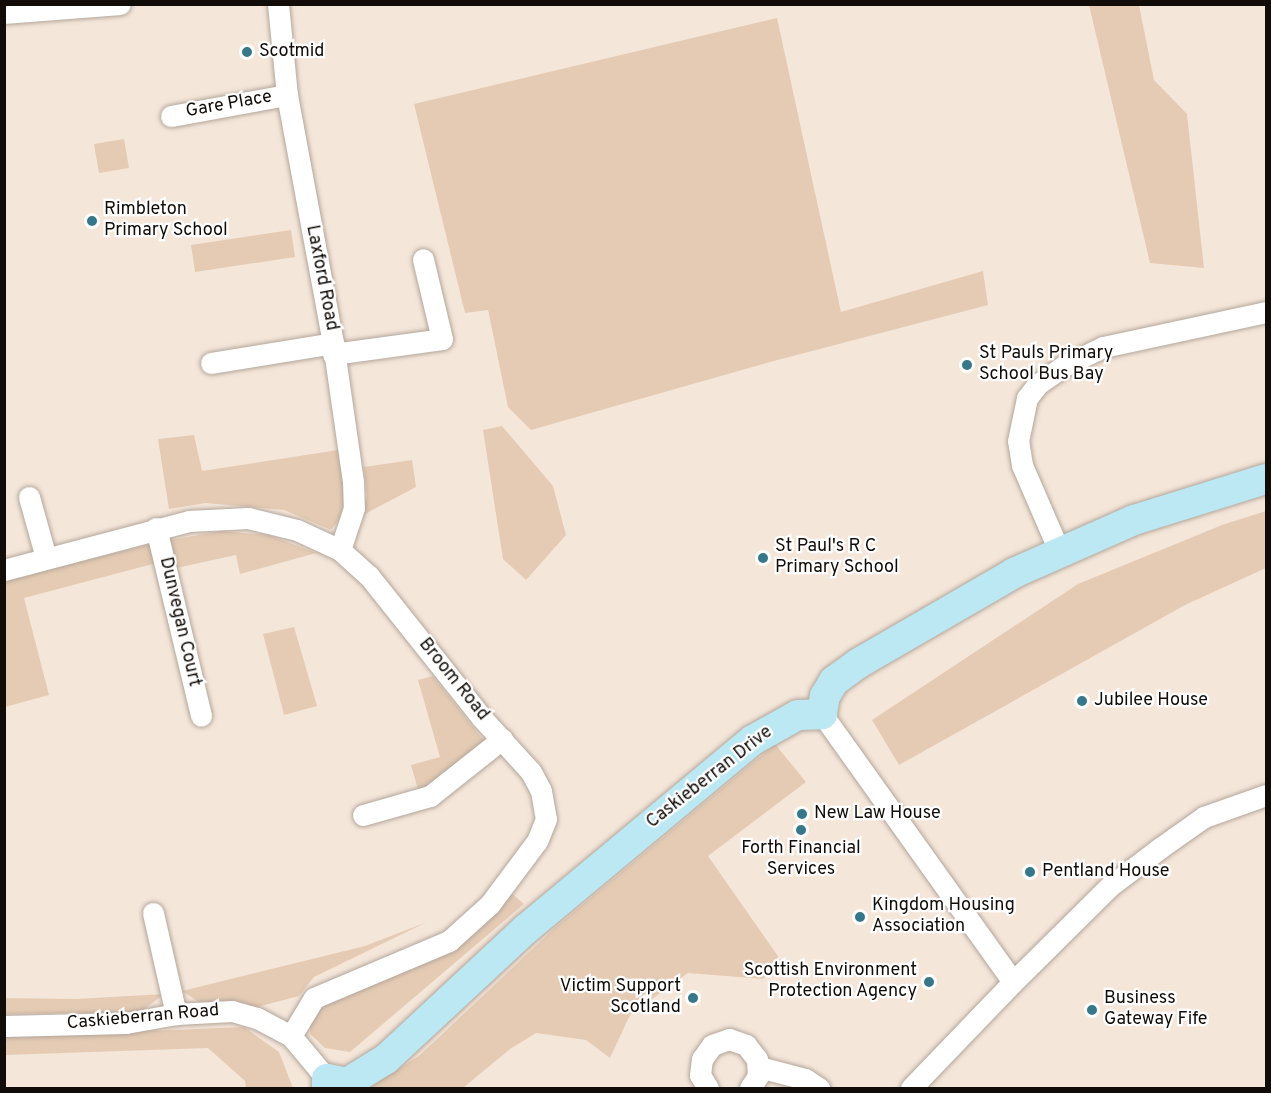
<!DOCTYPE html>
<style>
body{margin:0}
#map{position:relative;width:1271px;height:1093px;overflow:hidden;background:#f5e6da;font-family:Overpass,sans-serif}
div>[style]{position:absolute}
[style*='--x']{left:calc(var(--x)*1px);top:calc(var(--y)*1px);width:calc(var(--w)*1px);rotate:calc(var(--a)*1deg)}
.green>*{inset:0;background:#e5cbb4}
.roads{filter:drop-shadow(0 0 2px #b3a69a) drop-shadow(0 0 2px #b3a69a)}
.street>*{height:21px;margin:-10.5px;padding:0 10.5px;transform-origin:10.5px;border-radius:10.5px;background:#fff}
.secondary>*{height:30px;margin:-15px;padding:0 15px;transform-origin:15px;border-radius:15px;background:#bce8f3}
.dots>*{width:16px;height:16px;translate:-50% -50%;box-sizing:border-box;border:3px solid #fff;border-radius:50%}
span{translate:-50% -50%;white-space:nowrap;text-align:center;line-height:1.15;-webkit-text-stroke:4.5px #fff;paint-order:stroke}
.poi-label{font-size:18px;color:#110c08}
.left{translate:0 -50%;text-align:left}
.right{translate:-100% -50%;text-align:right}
.street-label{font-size:18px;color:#110c08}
.frame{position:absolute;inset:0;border:6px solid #110c08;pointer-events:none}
</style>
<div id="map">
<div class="green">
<i style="clip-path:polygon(1089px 5px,1139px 5px,1154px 80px,1187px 114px,1204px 268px,1150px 263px)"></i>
<i style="clip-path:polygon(777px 18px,841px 312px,983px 271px,988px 305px,770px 362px,531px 430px,508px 407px,488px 310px,465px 313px,414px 104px)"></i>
<i style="clip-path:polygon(124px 139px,129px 168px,99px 173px,94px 144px)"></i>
<i style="clip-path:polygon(291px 230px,295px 257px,195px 272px,191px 245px)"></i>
<i style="clip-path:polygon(502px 426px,553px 486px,566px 535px,526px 580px,503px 559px,483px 430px)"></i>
<i style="clip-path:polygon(194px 435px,202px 471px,338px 450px,345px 491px,341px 517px,331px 530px,284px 510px,206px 503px,169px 509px,158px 439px)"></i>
<i style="clip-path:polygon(412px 460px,416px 487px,361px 516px,367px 497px,364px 467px)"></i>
<i style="clip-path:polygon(1266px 511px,1266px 568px,1185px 605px,899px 765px,872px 720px,1078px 584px,1222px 525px)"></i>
<i style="clip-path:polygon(221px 531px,269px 535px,316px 553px,240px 574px,236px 555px,167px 570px,164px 561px,24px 598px,49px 695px,5px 707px,4px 580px,160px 542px)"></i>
<i style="clip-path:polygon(294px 627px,317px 706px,284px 715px,263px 634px)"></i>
<i style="clip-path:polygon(433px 676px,491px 750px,421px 800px,411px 765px,440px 757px,418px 680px)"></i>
<i style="clip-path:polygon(775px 744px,806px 782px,708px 856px,782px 962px,763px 979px,688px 973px,630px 1015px,610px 1058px,586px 1040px,536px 1033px,510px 1049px,463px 1088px,369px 1088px,420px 1055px,558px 925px)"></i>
<i style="clip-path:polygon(510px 892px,524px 904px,350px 1052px,325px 1048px,310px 1034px,310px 1012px,348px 985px,421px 960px)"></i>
<i style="clip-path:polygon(427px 922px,314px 977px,299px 996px,257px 1007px,199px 1002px,182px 991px,365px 946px)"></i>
<i style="clip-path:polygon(164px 994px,140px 1012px,5px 1014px,4px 998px,76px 999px)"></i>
<i style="clip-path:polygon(244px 1027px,279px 1052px,293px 1088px,246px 1088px,245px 1081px,208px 1048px,5px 1055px,5px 1037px)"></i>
</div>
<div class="roads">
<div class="street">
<i style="--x:278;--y:4;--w:91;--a:84.4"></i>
<i style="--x:287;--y:95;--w:252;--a:79.5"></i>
<i style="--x:333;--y:343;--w:140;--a:81.8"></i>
<i style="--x:353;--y:482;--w:26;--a:88"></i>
<i style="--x:354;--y:508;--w:44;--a:108.4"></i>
<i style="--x:4;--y:13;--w:116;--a:-4.4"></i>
<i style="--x:171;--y:116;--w:118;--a:-10.3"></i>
<i style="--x:333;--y:354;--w:110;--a:-7.8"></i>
<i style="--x:442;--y:339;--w:82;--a:-103.4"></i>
<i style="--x:211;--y:363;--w:124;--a:-9.3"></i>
<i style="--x:29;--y:497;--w:63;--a:74.4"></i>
<i style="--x:156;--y:528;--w:193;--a:76.5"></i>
<i style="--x:1060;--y:553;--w:96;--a:-113.4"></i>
<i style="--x:1022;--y:465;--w:24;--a:-99"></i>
<i style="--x:1018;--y:441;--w:44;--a:-78.2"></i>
<i style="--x:1027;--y:398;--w:18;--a:-52"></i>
<i style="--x:1038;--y:384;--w:32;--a:-35"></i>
<i style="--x:1064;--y:366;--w:43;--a:-26"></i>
<i style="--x:1103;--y:347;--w:167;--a:-12.1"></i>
<i style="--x:4;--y:570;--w:191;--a:-14.8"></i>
<i style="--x:189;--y:521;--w:59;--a:-2.9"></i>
<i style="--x:248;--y:518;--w:50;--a:13.8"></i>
<i style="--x:297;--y:530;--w:47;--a:24.9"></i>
<i style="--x:340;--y:550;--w:39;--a:42"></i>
<i style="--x:369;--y:576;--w:180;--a:51.5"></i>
<i style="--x:481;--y:717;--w:74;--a:47.7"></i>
<i style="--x:531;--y:772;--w:21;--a:62"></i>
<i style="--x:541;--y:791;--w:28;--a:80"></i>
<i style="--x:546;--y:819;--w:24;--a:112"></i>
<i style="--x:537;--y:841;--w:79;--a:126.7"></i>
<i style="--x:490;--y:904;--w:55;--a:137.9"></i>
<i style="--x:449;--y:941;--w:147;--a:157.1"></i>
<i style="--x:314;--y:998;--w:44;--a:121.2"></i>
<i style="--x:822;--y:714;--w:329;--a:54.5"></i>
<i style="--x:1013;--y:982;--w:147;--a:133.9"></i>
<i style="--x:363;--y:815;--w:70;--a:-15.8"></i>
<i style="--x:430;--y:796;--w:92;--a:-38.4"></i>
<i style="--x:153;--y:913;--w:104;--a:77.2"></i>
<i style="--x:1013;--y:982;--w:136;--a:-44.7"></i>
<i style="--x:1110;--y:886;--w:63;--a:-37.2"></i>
<i style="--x:1160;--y:848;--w:54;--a:-35.2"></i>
<i style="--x:1204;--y:817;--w:66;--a:-19.5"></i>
<i style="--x:4;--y:1026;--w:122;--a:-1.4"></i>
<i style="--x:126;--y:1023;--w:51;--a:-10.2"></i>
<i style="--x:176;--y:1014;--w:56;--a:-3.1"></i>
<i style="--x:232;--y:1011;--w:26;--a:16"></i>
<i style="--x:257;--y:1018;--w:38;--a:28"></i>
<i style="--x:291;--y:1036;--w:56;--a:50.1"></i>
<i style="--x:759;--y:1067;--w:48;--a:14.6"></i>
<i style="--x:805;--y:1079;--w:17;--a:33"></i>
<i style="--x:708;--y:1088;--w:15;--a:-122"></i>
<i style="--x:700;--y:1075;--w:16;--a:-83"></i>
<i style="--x:702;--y:1059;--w:17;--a:-54"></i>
<i style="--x:712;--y:1045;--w:18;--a:-19"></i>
<i style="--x:729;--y:1039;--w:18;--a:19"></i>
<i style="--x:746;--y:1045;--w:18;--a:52"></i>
<i style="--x:757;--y:1059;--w:17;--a:87"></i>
<i style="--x:758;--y:1076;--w:14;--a:124"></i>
</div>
<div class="secondary">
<i style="--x:327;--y:1088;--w:9;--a:-90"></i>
<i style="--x:327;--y:1079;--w:20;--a:11"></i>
<i style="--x:347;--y:1083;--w:46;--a:-31.6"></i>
<i style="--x:386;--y:1059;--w:191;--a:-42.9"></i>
<i style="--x:526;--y:929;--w:295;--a:-39.8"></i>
<i style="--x:753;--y:740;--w:51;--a:-29.1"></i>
<i style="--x:798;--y:715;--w:24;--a:-2"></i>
<i style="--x:822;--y:714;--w:18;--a:-81"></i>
<i style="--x:825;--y:696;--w:17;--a:-59"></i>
<i style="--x:834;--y:681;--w:31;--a:-36"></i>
<i style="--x:859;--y:663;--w:179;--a:-30.1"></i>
<i style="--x:1014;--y:573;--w:131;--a:-23.8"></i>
<i style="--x:1134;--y:520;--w:138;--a:-17.3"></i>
</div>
</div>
<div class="dots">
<i style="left:247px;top:52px;background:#36778a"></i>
<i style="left:92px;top:221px;background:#36778a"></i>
<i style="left:967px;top:365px;background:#36778a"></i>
<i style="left:763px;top:558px;background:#36778a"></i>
<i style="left:1082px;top:701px;background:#36778a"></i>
<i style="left:802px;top:814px;background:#36778a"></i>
<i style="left:801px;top:830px;background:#36778a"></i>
<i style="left:1030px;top:872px;background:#36778a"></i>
<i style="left:860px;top:917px;background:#36778a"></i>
<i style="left:929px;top:982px;background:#36778a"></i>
<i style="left:693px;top:998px;background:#36778a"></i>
<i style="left:1092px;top:1010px;background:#36778a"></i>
</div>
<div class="poi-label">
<span class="left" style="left:259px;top:52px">Scotmid</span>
<span class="left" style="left:104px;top:221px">Rimbleton<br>Primary School</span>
<span class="left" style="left:979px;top:365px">St Pauls Primary<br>School Bus Bay</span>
<span class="left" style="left:775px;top:558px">St Paul's R C<br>Primary School</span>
<span class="left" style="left:1094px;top:701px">Jubilee House</span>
<span class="left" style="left:814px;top:814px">New Law House</span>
<span style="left:801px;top:860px">Forth Financial<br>Services</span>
<span class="left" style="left:1042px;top:872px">Pentland House</span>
<span class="left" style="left:872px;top:917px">Kingdom Housing<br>Association</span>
<span class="right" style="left:917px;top:982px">Scottish Environment<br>Protection Agency</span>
<span class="right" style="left:681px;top:998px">Victim Support<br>Scotland</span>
<span class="left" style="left:1104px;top:1010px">Business<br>Gateway Fife</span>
</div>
<div class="street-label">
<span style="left:229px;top:105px;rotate:-10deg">Gare Place</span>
<span style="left:321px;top:278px;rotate:79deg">Laxford Road</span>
<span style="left:179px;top:622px;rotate:77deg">Dunvegan Court</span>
<span style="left:453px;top:680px;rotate:51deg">Broom Road</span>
<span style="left:710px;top:778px;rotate:-38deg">Caskieberran Drive</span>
<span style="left:143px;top:1018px;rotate:-5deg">Caskieberran Road</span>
</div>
<div class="frame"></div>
</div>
